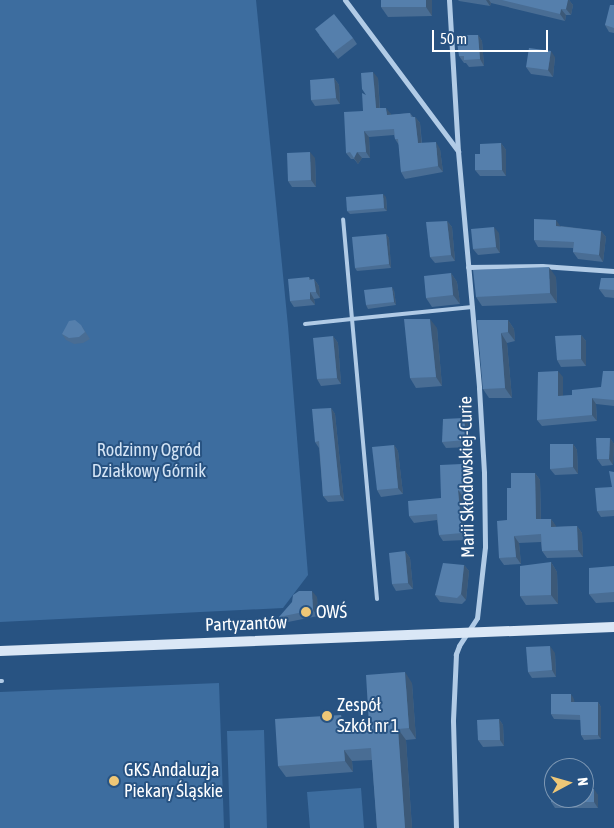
<!DOCTYPE html>
<meta charset="utf-8">
<style>
body{margin:0}
#map{position:relative;width:614px;height:828px;overflow:hidden;background:#285382;font-family:"Asap Condensed",sans-serif}
div>[style]{position:absolute}
[style*='--x']{left:calc(var(--x)*1px);top:calc(var(--y)*1px);width:calc(var(--w)*1px);rotate:calc(var(--a)*1deg)}
.green>*{inset:0;background:#3d6d9f}
.lane>*{height:4px;margin:-2px;padding:0 2px;transform-origin:2px;border-radius:2px;background:#b1cbe6}
.street>*{height:5px;margin:-2.5px;padding:0 2.5px;transform-origin:2.5px;border-radius:2.5px;background:#b1cbe6}
.secondary>*{height:10px;margin:-5px;padding:0 5px;transform-origin:5px;border-radius:5px;background:#dae7f6}
.wall>*{inset:0;background:#496d94}
.shaded-wall>*{inset:0;background:#3c5978}
.building>*{inset:0;background:#557fac}
.dots>*{width:14px;height:14px;translate:-50% -50%;box-sizing:border-box;border:2px solid #285382;border-radius:50%}
span{translate:-50% -50%;white-space:nowrap;text-align:center;line-height:1.15;-webkit-text-stroke:4px #285382;paint-order:stroke}
.park-label{font-size:18px;color:#d4e4f5}
.street-label{font-size:18px;color:#fff}
.poi-label{font-size:18px;color:#fff}
.left{translate:0 -50%;text-align:left}
.north{position:absolute;left:544px;top:758px;width:50px;height:50px;box-sizing:border-box;background:#285382;border:1px solid #7e98b4;border-radius:50%;rotate:84deg;font-size:14px;font-weight:700;line-height:20px;text-align:center;color:#fff}
.north::after{content:'';display:block;margin:auto;width:18px;height:22px;background:#eec777;clip-path:polygon(50% 0,100% 100%,50% 72%,0 100%)}
.scale{position:absolute;left:432px;top:30px;width:116px;height:22px;box-sizing:border-box;border:2px solid #fff;border-top:0;padding-left:6px;font-size:15px;line-height:18px;white-space:nowrap;color:#fff;-webkit-text-stroke:4px #285382;paint-order:stroke}
</style>
<div id="map">
<div class="green">
<i style="clip-path:polygon(0 0,256px 0,288px 326px,308px 575px,283px 608px,0 622px)"></i>
<i style="clip-path:polygon(219px 683px,224px 828px,0 828px,0 692px)"></i>
<i style="clip-path:polygon(264px 730px,267px 828px,230px 828px,227px 731px)"></i>
<i style="clip-path:polygon(361px 788px,364px 828px,310px 828px,307px 792px)"></i>
</div>
<div class="lane">
<i style="--x:305;--y:324;--w:47;--a:-6.1"></i>
<i style="--x:352;--y:319;--w:100;--a:-95.1"></i>
<i style="--x:377;--y:599;--w:281;--a:-95.1"></i>
<i style="--x:352;--y:319;--w:121;--a:-5.7"></i>
<i style="--x:0;--y:681;--w:2;--a:0"></i>
</div>
<div class="street">
<i style="--x:345;--y:0;--w:189;--a:53.2"></i>
<i style="--x:458;--y:151;--w:238;--a:84.9"></i>
<i style="--x:479;--y:388;--w:85;--a:86.6"></i>
<i style="--x:484;--y:473;--w:74;--a:89.2"></i>
<i style="--x:485;--y:547;--w:71;--a:96.4"></i>
<i style="--x:477;--y:618;--w:33;--a:123"></i>
<i style="--x:459;--y:646;--w:9;--a:111"></i>
<i style="--x:456;--y:654;--w:67;--a:92.6"></i>
<i style="--x:453;--y:721;--w:107;--a:88.4"></i>
<i style="--x:449;--y:0;--w:150;--a:86.6"></i>
<i style="--x:468;--y:267;--w:74;--a:-0.8"></i>
<i style="--x:542;--y:266;--w:72;--a:4"></i>
</div>
<div class="secondary">
<i style="--x:0;--y:651;--w:614;--a:-2.24"></i>
</div>
<div class="wall">
<i style="clip-path:polygon(432px 0,432px 16px,388px 17px,381px 7px)"></i>
<i style="clip-path:polygon(458px 0,569px 0,573px 5px,571px 15px,566px 15px,565px 21px,491px 3px,490px 6px,459px 1px)"></i>
<i style="clip-path:polygon(614px 5px,614px 33px,609px 32px,605px 25px)"></i>
<i style="clip-path:polygon(319px 35px,353px 38px,357px 44px,338px 59px)"></i>
<i style="clip-path:polygon(478px 35px,482px 41px,484px 66px,469px 67px,466px 63px,464px 63px,459px 56px)"></i>
<i style="clip-path:polygon(555px 57px,553px 77px,531px 74px,526px 67px)"></i>
<i style="clip-path:polygon(334px 78px,339px 85px,340px 104px,315px 106px,311px 100px)"></i>
<i style="clip-path:polygon(378px 78px,380px 108px,391px 114px,391px 115px,410px 113px,413px 117px,415px 117px,420px 123px,422px 143px,440px 149px,443px 172px,405px 179px,401px 172px,399px 145px,395px 139px,394px 135px,369px 137px,370px 158px,362px 158px,358px 164px,354px 159px,351px 159px,346px 153px,363px 111px,366px 95px)"></i>
<i style="clip-path:polygon(501px 143px,506px 150px,506px 176px,480px 176px,475px 170px,480px 154px)"></i>
<i style="clip-path:polygon(315px 158px,316px 187px,292px 187px,288px 181px)"></i>
<i style="clip-path:polygon(386px 197px,387px 211px,350px 214px,347px 211px)"></i>
<i style="clip-path:polygon(447px 221px,452px 227px,455px 261px,435px 263px,430px 257px)"></i>
<i style="clip-path:polygon(561px 226px,601px 231px,606px 237px,603px 262px,578px 259px,573px 252px,573px 248px,538px 247px,534px 240px)"></i>
<i style="clip-path:polygon(499px 233px,500px 253px,478px 255px,473px 249px)"></i>
<i style="clip-path:polygon(386px 234px,389px 238px,391px 268px,357px 271px,355px 268px)"></i>
<i style="clip-path:polygon(451px 273px,457px 282px,460px 304px,432px 307px,426px 298px)"></i>
<i style="clip-path:polygon(309px 277px,311px 280px,314px 279px,319px 286px,320px 298px,314px 299px,315px 305px,294px 307px,290px 301px)"></i>
<i style="clip-path:polygon(556px 277px,557px 303px,482px 306px,476px 297px)"></i>
<i style="clip-path:polygon(614px 278px,614px 298px,605px 297px,599px 289px)"></i>
<i style="clip-path:polygon(394px 290px,396px 305px,368px 309px,366px 305px)"></i>
<i style="clip-path:polygon(477px 320px,508px 320px,514px 329px,515px 341px,507px 343px,512px 398px,489px 398px,483px 389px)"></i>
<i style="clip-path:polygon(81px 325px,90px 339px,83px 343px,74px 344px,66px 340px,62px 334px)"></i>
<i style="clip-path:polygon(437px 328px,442px 386px,416px 388px,410px 378px)"></i>
<i style="clip-path:polygon(581px 335px,586px 341px,586px 366px,561px 367px,557px 360px)"></i>
<i style="clip-path:polygon(333px 336px,338px 343px,341px 384px,321px 386px,317px 379px)"></i>
<i style="clip-path:polygon(614px 371px,614px 406px,596px 404px,597px 421px,542px 426px,537px 420px,563px 377px,563px 396px,572px 395px,601px 387px)"></i>
<i style="clip-path:polygon(331px 408px,335px 414px,344px 501px,328px 502px,323px 496px,319px 448px,315px 442px)"></i>
<i style="clip-path:polygon(464px 418px,468px 424px,471px 447px,446px 448px,442px 442px)"></i>
<i style="clip-path:polygon(610px 438px,614px 444px,613px 465px,602px 466px,597px 459px)"></i>
<i style="clip-path:polygon(573px 444px,577px 450px,578px 474px,555px 475px,550px 469px)"></i>
<i style="clip-path:polygon(394px 445px,398px 451px,403px 494px,381px 497px,377px 490px)"></i>
<i style="clip-path:polygon(467px 470px,468px 498px,463px 497px,466px 540px,443px 541px,439px 535px,437px 520px,414px 523px,409px 516px,441px 498px)"></i>
<i style="clip-path:polygon(614px 472px,614px 516px,601px 517px,597px 511px,612px 487px)"></i>
<i style="clip-path:polygon(535px 473px,540px 480px,541px 519px,551px 519px,556px 527px,577px 526px,582px 533px,583px 557px,547px 558px,542px 551px,541px 542px,519px 543px,521px 564px,504px 565px,499px 558px,507px 520px,511px 488px)"></i>
<i style="clip-path:polygon(405px 551px,410px 558px,413px 589px,396px 591px,392px 584px)"></i>
<i style="clip-path:polygon(551px 562px,557px 572px,558px 604px,526px 605px,520px 596px)"></i>
<i style="clip-path:polygon(464px 565px,469px 571px,466px 600px,462px 604px,440px 602px,435px 595px)"></i>
<i style="clip-path:polygon(614px 566px,614px 602px,596px 603px,589px 594px)"></i>
<i style="clip-path:polygon(317px 597px,318px 616px,283px 623px,279px 617px)"></i>
<i style="clip-path:polygon(555px 653px,556px 677px,532px 678px,528px 672px)"></i>
<i style="clip-path:polygon(412px 683px,416px 739px,406px 740px,412px 828px,377px 828px,372px 760px,352px 761px,353px 772px,286px 777px,278px 766px,341px 715px,349px 727px,369px 725px)"></i>
<i style="clip-path:polygon(574px 699px,574px 702px,598px 702px,601px 707px,601px 739px,584px 740px,581px 735px,581px 720px,554px 719px,551px 714px)"></i>
<i style="clip-path:polygon(499px 719px,503px 725px,504px 746px,483px 747px,478px 740px)"></i>
<i style="clip-path:polygon(587px 789px,598px 795px,598px 808px,555px 808px,551px 802px)"></i>
</div>
<div class="shaded-wall">
<i style="clip-path:polygon(426px 0,432px 0,432px 16px,426px 7px)"></i>
<i style="clip-path:polygon(486px 0,489px 0,491px 3px,490px 6px)"></i>
<i style="clip-path:polygon(565px 0,569px 0,573px 5px,571px 15px,566px 9px)"></i>
<i style="clip-path:polygon(561px 9px,566px 15px,565px 21px,560px 14px)"></i>
<i style="clip-path:polygon(478px 35px,482px 41px,484px 66px,480px 59px)"></i>
<i style="clip-path:polygon(551px 51px,555px 57px,553px 77px,548px 70px)"></i>
<i style="clip-path:polygon(373px 72px,378px 78px,380px 115px,376px 108px)"></i>
<i style="clip-path:polygon(334px 78px,339px 85px,340px 104px,336px 98px)"></i>
<i style="clip-path:polygon(386px 108px,391px 114px,391px 121px,387px 115px)"></i>
<i style="clip-path:polygon(415px 117px,420px 123px,422px 150px,418px 143px)"></i>
<i style="clip-path:polygon(364px 131px,369px 137px,370px 158px,366px 152px)"></i>
<i style="clip-path:polygon(436px 142px,440px 149px,443px 172px,438px 166px)"></i>
<i style="clip-path:polygon(501px 143px,506px 150px,506px 176px,502px 170px)"></i>
<i style="clip-path:polygon(310px 152px,315px 158px,316px 187px,311px 180px)"></i>
<i style="clip-path:polygon(357px 152px,362px 158px,358px 164px,354px 158px)"></i>
<i style="clip-path:polygon(383px 194px,386px 197px,387px 211px,384px 208px)"></i>
<i style="clip-path:polygon(556px 220px,561px 227px,556px 226px)"></i>
<i style="clip-path:polygon(447px 221px,452px 227px,455px 261px,451px 255px)"></i>
<i style="clip-path:polygon(494px 227px,499px 233px,500px 253px,496px 247px)"></i>
<i style="clip-path:polygon(601px 231px,606px 237px,603px 262px,599px 255px)"></i>
<i style="clip-path:polygon(386px 234px,389px 238px,391px 268px,389px 264px)"></i>
<i style="clip-path:polygon(549px 267px,556px 277px,557px 303px,550px 293px)"></i>
<i style="clip-path:polygon(451px 273px,457px 282px,460px 304px,453px 295px)"></i>
<i style="clip-path:polygon(314px 279px,319px 286px,320px 298px,316px 292px)"></i>
<i style="clip-path:polygon(392px 287px,394px 290px,396px 305px,394px 302px)"></i>
<i style="clip-path:polygon(310px 292px,314px 299px,315px 305px,310px 299px)"></i>
<i style="clip-path:polygon(430px 319px,437px 328px,442px 386px,436px 377px)"></i>
<i style="clip-path:polygon(508px 320px,514px 329px,515px 341px,508px 332px)"></i>
<i style="clip-path:polygon(501px 333px,507px 343px,512px 398px,505px 388px)"></i>
<i style="clip-path:polygon(581px 335px,586px 341px,586px 366px,581px 359px)"></i>
<i style="clip-path:polygon(333px 336px,338px 343px,341px 384px,337px 378px)"></i>
<i style="clip-path:polygon(558px 371px,563px 377px,563px 402px,558px 396px)"></i>
<i style="clip-path:polygon(592px 398px,596px 404px,597px 421px,592px 415px)"></i>
<i style="clip-path:polygon(331px 408px,335px 414px,344px 501px,340px 495px)"></i>
<i style="clip-path:polygon(464px 418px,468px 424px,471px 447px,466px 440px)"></i>
<i style="clip-path:polygon(610px 438px,614px 444px,613px 465px,609px 459px)"></i>
<i style="clip-path:polygon(573px 444px,577px 450px,578px 474px,573px 467px)"></i>
<i style="clip-path:polygon(394px 445px,398px 451px,403px 494px,398px 488px)"></i>
<i style="clip-path:polygon(462px 464px,467px 470px,468px 498px,463px 492px)"></i>
<i style="clip-path:polygon(535px 473px,540px 480px,541px 527px,536px 519px)"></i>
<i style="clip-path:polygon(458px 490px,463px 497px,466px 540px,462px 533px)"></i>
<i style="clip-path:polygon(551px 519px,556px 526px,556px 534px,551px 527px)"></i>
<i style="clip-path:polygon(577px 526px,582px 533px,583px 557px,578px 550px)"></i>
<i style="clip-path:polygon(514px 536px,519px 543px,521px 564px,516px 557px)"></i>
<i style="clip-path:polygon(405px 551px,410px 558px,413px 589px,408px 583px)"></i>
<i style="clip-path:polygon(551px 562px,557px 572px,558px 604px,551px 595px)"></i>
<i style="clip-path:polygon(464px 565px,469px 571px,466px 600px,461px 594px)"></i>
<i style="clip-path:polygon(312px 591px,317px 597px,318px 616px,313px 610px)"></i>
<i style="clip-path:polygon(550px 646px,555px 653px,556px 677px,552px 670px)"></i>
<i style="clip-path:polygon(405px 672px,412px 683px,416px 739px,409px 728px)"></i>
<i style="clip-path:polygon(571px 694px,574px 699px,575px 707px,571px 702px)"></i>
<i style="clip-path:polygon(598px 702px,601px 707px,601px 739px,598px 735px)"></i>
<i style="clip-path:polygon(341px 715px,349px 726px,350px 738px,342px 727px)"></i>
<i style="clip-path:polygon(499px 719px,503px 725px,504px 746px,500px 740px)"></i>
<i style="clip-path:polygon(398px 729px,406px 740px,412px 828px,405px 828px)"></i>
<i style="clip-path:polygon(344px 750px,352px 761px,353px 772px,345px 761px)"></i>
<i style="clip-path:polygon(594px 789px,598px 795px,598px 808px,594px 802px)"></i>
</div>
<div class="building">
<i style="clip-path:polygon(381px 0,426px 0,426px 7px,381px 7px)"></i>
<i style="clip-path:polygon(502px 0,568px 0,566px 9px,561px 9px,560px 14px)"></i>
<i style="clip-path:polygon(610px 5px,614px 5px,614px 28px,605px 25px)"></i>
<i style="clip-path:polygon(334px 14px,353px 38px,333px 53px,315px 29px)"></i>
<i style="clip-path:polygon(456px 35px,478px 35px,480px 59px,464px 60px,464px 56px,459px 56px)"></i>
<i style="clip-path:polygon(529px 48px,551px 51px,548px 70px,526px 67px)"></i>
<i style="clip-path:polygon(373px 72px,376px 108px,386px 108px,387px 115px,410px 113px,411px 117px,415px 117px,418px 143px,436px 142px,438px 166px,401px 172px,398px 139px,395px 139px,394px 129px,364px 131px,366px 152px,357px 152px,354px 158px,350px 152px,346px 153px,344px 112px,363px 111px,362px 93px,366px 95px,362px 89px,361px 73px)"></i>
<i style="clip-path:polygon(334px 78px,336px 98px,311px 100px,310px 80px)"></i>
<i style="clip-path:polygon(501px 143px,502px 170px,475px 170px,475px 154px,480px 154px,480px 144px)"></i>
<i style="clip-path:polygon(310px 152px,311px 180px,288px 181px,287px 153px)"></i>
<i style="clip-path:polygon(383px 194px,384px 208px,347px 211px,346px 197px)"></i>
<i style="clip-path:polygon(534px 219px,556px 220px,556px 226px,601px 231px,599px 255px,573px 252px,574px 242px,534px 240px)"></i>
<i style="clip-path:polygon(447px 221px,451px 255px,430px 257px,426px 222px)"></i>
<i style="clip-path:polygon(494px 227px,496px 247px,473px 249px,471px 229px)"></i>
<i style="clip-path:polygon(386px 234px,389px 264px,355px 268px,352px 237px)"></i>
<i style="clip-path:polygon(549px 267px,550px 293px,476px 297px,473px 270px)"></i>
<i style="clip-path:polygon(451px 273px,453px 295px,426px 298px,424px 276px)"></i>
<i style="clip-path:polygon(309px 277px,309px 280px,314px 279px,316px 292px,310px 292px,310px 299px,290px 301px,288px 279px)"></i>
<i style="clip-path:polygon(601px 278px,614px 278px,614px 290px,599px 289px)"></i>
<i style="clip-path:polygon(392px 287px,394px 302px,366px 305px,364px 290px)"></i>
<i style="clip-path:polygon(404px 319px,430px 319px,436px 377px,410px 378px)"></i>
<i style="clip-path:polygon(75px 320px,81px 325px,85px 332px,79px 337px,69px 338px,62px 334px,69px 321px)"></i>
<i style="clip-path:polygon(477px 320px,508px 320px,508px 332px,501px 333px,505px 388px,483px 389px)"></i>
<i style="clip-path:polygon(581px 335px,581px 359px,557px 360px,555px 336px)"></i>
<i style="clip-path:polygon(333px 336px,337px 378px,317px 379px,313px 338px)"></i>
<i style="clip-path:polygon(558px 371px,558px 396px,572px 395px,572px 390px,601px 387px,603px 371px,614px 371px,614px 400px,592px 398px,592px 415px,537px 420px,538px 372px)"></i>
<i style="clip-path:polygon(331px 408px,340px 495px,323px 496px,319px 441px,315px 442px,312px 409px)"></i>
<i style="clip-path:polygon(464px 418px,466px 440px,442px 442px,443px 419px)"></i>
<i style="clip-path:polygon(596px 438px,610px 438px,609px 459px,597px 459px)"></i>
<i style="clip-path:polygon(550px 444px,573px 444px,573px 467px,550px 469px)"></i>
<i style="clip-path:polygon(394px 445px,398px 488px,377px 490px,372px 447px)"></i>
<i style="clip-path:polygon(462px 464px,463px 492px,458px 490px,462px 533px,439px 535px,437px 514px,409px 516px,408px 501px,441px 498px,440px 465px)"></i>
<i style="clip-path:polygon(609px 471px,614px 472px,614px 510px,597px 511px,595px 488px,612px 487px)"></i>
<i style="clip-path:polygon(511px 473px,535px 473px,536px 519px,551px 519px,551px 527px,577px 526px,578px 550px,542px 551px,541px 534px,514px 536px,516px 557px,499px 558px,497px 521px,507px 520px,507px 488px,511px 488px)"></i>
<i style="clip-path:polygon(405px 551px,408px 583px,392px 584px,389px 553px)"></i>
<i style="clip-path:polygon(551px 562px,551px 595px,520px 596px,520px 566px)"></i>
<i style="clip-path:polygon(443px 563px,464px 565px,461px 594px,457px 598px,435px 595px)"></i>
<i style="clip-path:polygon(614px 566px,614px 592px,589px 594px,589px 568px)"></i>
<i style="clip-path:polygon(299px 591px,312px 591px,313px 610px,279px 617px,292px 602px,293px 595px)"></i>
<i style="clip-path:polygon(550px 646px,552px 670px,528px 672px,526px 647px)"></i>
<i style="clip-path:polygon(405px 672px,409px 728px,398px 729px,405px 828px,377px 828px,371px 748px,344px 750px,345px 761px,278px 766px,275px 719px,341px 715px,342px 727px,369px 725px,366px 675px)"></i>
<i style="clip-path:polygon(551px 694px,571px 694px,571px 702px,598px 702px,598px 735px,581px 735px,580px 715px,551px 714px)"></i>
<i style="clip-path:polygon(499px 719px,500px 740px,478px 740px,477px 720px)"></i>
<i style="clip-path:polygon(551px 786px,554px 786px,554px 798px,584px 798px,584px 789px,594px 789px,594px 802px,551px 802px)"></i>
</div>
<div class="dots">
<i style="left:306px;top:612px;background:#eec777"></i>
<i style="left:327px;top:716px;background:#eec777"></i>
<i style="left:114px;top:781px;background:#eec777"></i>
</div>
<div class="park-label">
<span style="left:149px;top:461px">Rodzinny Ogród<br>Działkowy Górnik</span>
</div>
<div class="street-label">
<span style="left:467px;top:477px;rotate:-91deg">Marii Skłodowskiej-Curie</span>
<span style="left:246px;top:624px;rotate:-2deg">Partyzantów</span>
</div>
<div class="poi-label">
<span class="left" style="left:316px;top:612px">OWŚ</span>
<span class="left" style="left:337px;top:716px">Zespół<br>Szkół nr 1</span>
<span class="left" style="left:124px;top:781px">GKS Andaluzja<br>Piekary Śląskie</span>
</div>
<div class="north">N</div>
<div class="scale">50 m</div>
</div>
